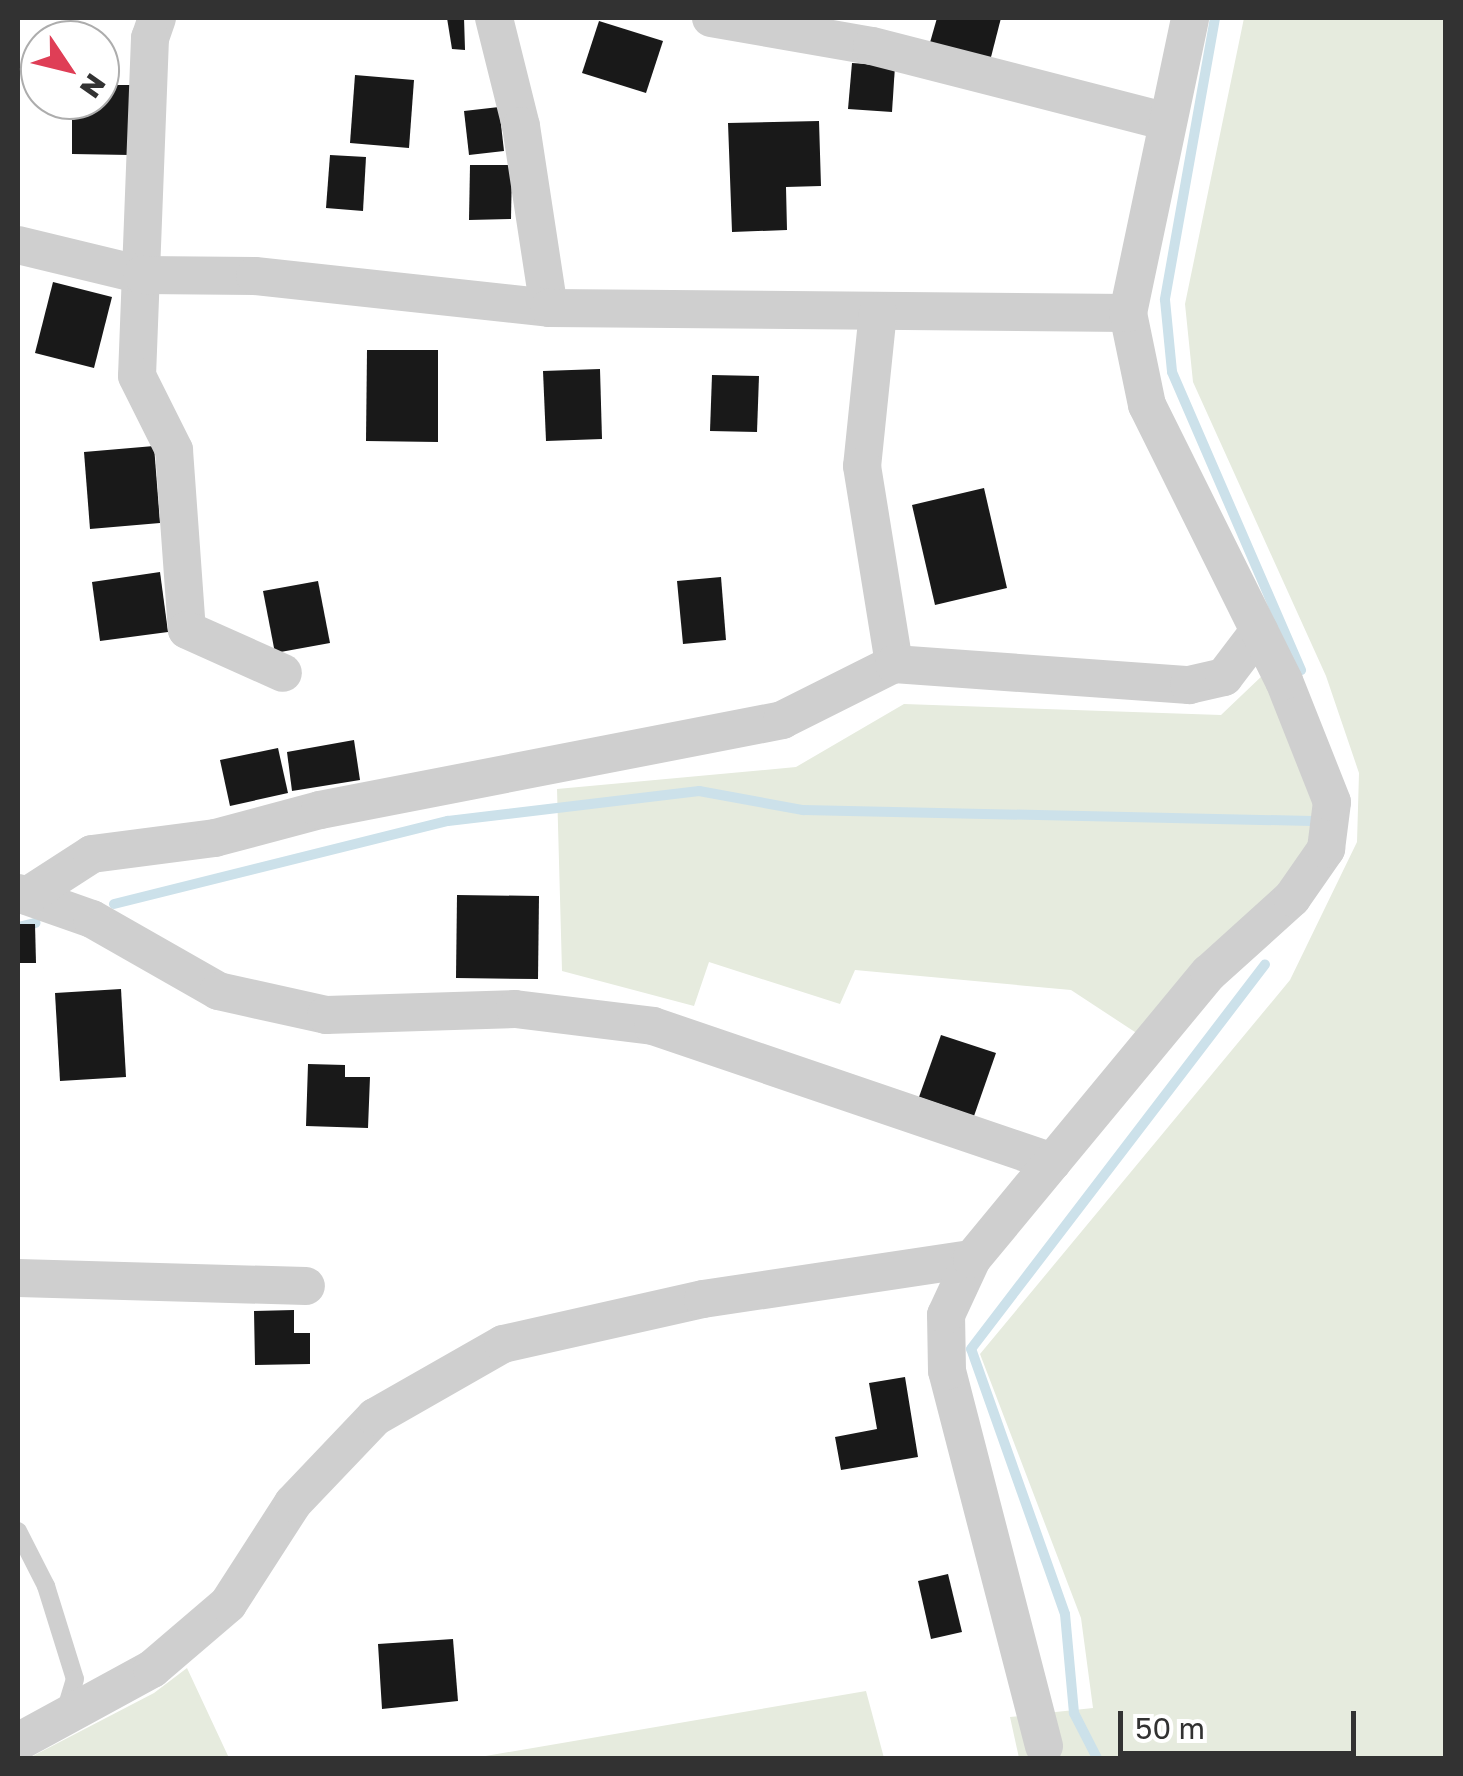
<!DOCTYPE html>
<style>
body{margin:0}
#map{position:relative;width:1463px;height:1776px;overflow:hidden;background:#fff;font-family:"Golos Text",sans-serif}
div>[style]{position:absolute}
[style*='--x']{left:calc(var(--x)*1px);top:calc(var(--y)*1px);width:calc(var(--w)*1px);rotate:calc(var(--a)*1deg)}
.green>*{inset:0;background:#e6ebde}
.stream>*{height:10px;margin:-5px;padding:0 5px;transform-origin:5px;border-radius:5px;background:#cce1ea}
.building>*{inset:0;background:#191919}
.lane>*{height:18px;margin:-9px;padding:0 9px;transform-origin:9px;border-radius:9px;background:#cfcfcf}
.street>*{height:38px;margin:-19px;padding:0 19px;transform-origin:19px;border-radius:19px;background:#cfcfcf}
span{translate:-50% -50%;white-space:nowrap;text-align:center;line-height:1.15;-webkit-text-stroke:10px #fff;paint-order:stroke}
.frame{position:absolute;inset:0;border:20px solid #323232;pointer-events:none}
.north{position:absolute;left:20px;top:20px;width:100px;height:100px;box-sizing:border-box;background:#fff;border:2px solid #adadad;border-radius:50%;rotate:125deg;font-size:28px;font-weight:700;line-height:40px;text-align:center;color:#323232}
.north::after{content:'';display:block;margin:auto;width:35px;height:45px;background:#df3e56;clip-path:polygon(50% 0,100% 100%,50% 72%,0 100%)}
.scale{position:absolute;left:1118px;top:1711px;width:238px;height:45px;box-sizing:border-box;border:5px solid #323232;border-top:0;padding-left:12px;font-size:30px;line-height:35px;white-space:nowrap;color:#323232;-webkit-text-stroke:8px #fff;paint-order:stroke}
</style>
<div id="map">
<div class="green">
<i style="clip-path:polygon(1244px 18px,1445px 18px,1445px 1758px,1019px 1758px,1010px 1717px,1093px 1708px,1081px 1618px,980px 1354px,1290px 980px,1357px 842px,1359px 773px,1326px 676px,1193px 382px,1185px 304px)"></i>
<i style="clip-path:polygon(1264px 674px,1318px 789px,1313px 853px,1138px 1034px,1071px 990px,855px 970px,840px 1004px,709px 962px,694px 1006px,562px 971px,557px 789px,796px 767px,904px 704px,1221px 715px)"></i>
<i style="clip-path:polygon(187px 1668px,229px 1758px,29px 1758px,154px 1693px)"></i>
<i style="clip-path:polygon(866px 1691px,884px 1758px,474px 1758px)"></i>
</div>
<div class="stream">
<i style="--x:1215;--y:18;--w:286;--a:100.1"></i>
<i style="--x:1165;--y:300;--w:72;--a:84.4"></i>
<i style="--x:1172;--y:372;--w:325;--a:66.6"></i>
<i style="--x:114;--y:904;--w:344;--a:-14"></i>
<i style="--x:448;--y:821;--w:253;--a:-6.8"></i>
<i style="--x:699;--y:791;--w:106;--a:10.4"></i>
<i style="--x:803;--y:810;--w:509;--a:1.24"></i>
<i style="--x:18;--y:927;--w:18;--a:-13"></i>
<i style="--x:1097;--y:1758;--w:51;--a:-117.1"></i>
<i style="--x:1074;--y:1713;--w:99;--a:-95.2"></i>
<i style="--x:1065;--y:1614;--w:281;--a:-109.5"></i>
<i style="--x:971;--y:1349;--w:484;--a:-52.6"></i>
</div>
<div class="building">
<i style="clip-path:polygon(447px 18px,464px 18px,465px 50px,452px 49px)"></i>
<i style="clip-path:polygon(937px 18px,1001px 18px,990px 61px,929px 46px)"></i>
<i style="clip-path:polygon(599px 21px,663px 41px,646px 93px,582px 73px)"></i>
<i style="clip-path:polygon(852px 63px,895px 66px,892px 112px,848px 109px)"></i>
<i style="clip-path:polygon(355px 75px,414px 80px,409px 148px,350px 143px)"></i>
<i style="clip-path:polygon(100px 85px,131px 85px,130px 155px,72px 154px,72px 100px,100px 100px)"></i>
<i style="clip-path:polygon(499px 107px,504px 151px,469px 155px,464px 111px)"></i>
<i style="clip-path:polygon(819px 121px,821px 186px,786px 187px,787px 230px,732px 232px,728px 123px)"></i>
<i style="clip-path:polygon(330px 155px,366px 157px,363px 211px,326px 208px)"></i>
<i style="clip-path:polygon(470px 165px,512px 165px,511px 219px,469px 220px)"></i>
<i style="clip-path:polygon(53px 282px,112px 297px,94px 368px,35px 353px)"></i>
<i style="clip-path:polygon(367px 350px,438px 350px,438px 442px,366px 441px)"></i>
<i style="clip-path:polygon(600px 369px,602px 439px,546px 441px,543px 371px)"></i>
<i style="clip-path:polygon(712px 375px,759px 376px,757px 432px,710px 431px)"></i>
<i style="clip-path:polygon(154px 446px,160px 523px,90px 529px,84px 452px)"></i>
<i style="clip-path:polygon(984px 488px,1007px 588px,935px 605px,912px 505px)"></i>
<i style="clip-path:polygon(160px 572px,168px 632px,100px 641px,92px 582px)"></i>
<i style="clip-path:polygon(721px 577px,726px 640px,683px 644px,677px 581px)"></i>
<i style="clip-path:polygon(318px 581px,330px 643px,275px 653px,263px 591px)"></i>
<i style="clip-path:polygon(354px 740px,360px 780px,292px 791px,287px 752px)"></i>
<i style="clip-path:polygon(278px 748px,288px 793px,230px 806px,220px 760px)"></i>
<i style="clip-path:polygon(457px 895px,539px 896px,538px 979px,456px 978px)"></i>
<i style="clip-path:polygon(18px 924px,35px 924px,36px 963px,18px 963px)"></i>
<i style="clip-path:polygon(121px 989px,126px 1077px,60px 1081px,55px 993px)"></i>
<i style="clip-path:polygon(941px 1035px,996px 1053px,974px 1116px,919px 1097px)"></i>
<i style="clip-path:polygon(308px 1064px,345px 1065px,345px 1077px,370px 1077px,368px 1128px,306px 1126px)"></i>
<i style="clip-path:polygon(294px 1310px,294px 1333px,310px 1333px,310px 1364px,255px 1365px,254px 1311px)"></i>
<i style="clip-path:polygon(905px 1377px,918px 1457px,841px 1470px,835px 1437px,877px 1429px,869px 1383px)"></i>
<i style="clip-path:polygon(948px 1574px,962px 1632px,931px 1639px,918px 1581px)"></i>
<i style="clip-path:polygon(453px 1639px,458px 1701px,382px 1709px,378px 1644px)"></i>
</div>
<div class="lane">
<i style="--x:18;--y:1531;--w:62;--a:63"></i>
<i style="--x:46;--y:1586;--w:97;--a:72.7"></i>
<i style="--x:75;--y:1679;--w:34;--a:107"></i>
</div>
<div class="street">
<i style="--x:157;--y:18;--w:21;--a:109"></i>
<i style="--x:150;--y:38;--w:338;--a:92.2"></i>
<i style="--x:137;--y:376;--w:83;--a:63.4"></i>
<i style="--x:174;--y:450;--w:180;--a:85.9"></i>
<i style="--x:187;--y:630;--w:105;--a:24.1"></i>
<i style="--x:494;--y:18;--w:111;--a:76"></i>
<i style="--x:521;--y:126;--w:184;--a:81.3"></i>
<i style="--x:711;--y:18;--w:163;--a:9.9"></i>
<i style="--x:872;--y:46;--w:301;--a:14.4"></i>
<i style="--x:18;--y:245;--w:128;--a:13.6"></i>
<i style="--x:142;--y:275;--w:113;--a:0.5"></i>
<i style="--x:255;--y:276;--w:296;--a:6.2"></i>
<i style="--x:549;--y:308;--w:579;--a:0.49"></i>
<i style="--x:878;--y:312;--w:155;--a:95.9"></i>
<i style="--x:862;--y:466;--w:201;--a:80.8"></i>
<i style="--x:18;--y:893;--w:78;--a:19.4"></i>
<i style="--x:92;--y:919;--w:145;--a:29.7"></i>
<i style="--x:218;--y:991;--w:111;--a:12.5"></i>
<i style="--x:326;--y:1015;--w:189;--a:-1.8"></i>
<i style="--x:515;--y:1009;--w:139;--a:7"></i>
<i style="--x:653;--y:1026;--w:422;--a:18.8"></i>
<i style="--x:27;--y:896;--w:77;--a:-32.9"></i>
<i style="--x:92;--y:854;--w:124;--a:-7.4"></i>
<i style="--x:215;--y:838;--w:109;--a:-14.9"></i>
<i style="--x:320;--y:810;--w:471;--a:-11"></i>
<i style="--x:782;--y:720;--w:125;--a:-26.6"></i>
<i style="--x:894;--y:664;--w:296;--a:4.1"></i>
<i style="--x:1189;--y:685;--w:36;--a:-13"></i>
<i style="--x:1224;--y:677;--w:58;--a:-52.7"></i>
<i style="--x:18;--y:1278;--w:288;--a:1.6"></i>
<i style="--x:18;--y:1742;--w:153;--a:-28.6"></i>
<i style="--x:152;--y:1669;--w:100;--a:-40.5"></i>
<i style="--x:228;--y:1604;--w:120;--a:-57.2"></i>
<i style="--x:293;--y:1503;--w:119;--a:-46.4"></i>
<i style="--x:375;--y:1417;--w:147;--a:-29.7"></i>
<i style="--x:503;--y:1344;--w:205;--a:-12.7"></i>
<i style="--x:703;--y:1299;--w:272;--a:-8.5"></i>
<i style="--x:1044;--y:1746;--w:387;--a:-104.5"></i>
<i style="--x:947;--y:1371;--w:56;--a:-91"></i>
<i style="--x:946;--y:1315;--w:62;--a:-65.1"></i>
<i style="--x:972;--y:1259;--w:371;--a:-50.4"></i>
<i style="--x:1209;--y:973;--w:112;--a:-42.1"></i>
<i style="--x:1292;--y:898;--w:60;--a:-55.2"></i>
<i style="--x:1326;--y:849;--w:47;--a:-82.7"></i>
<i style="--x:1332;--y:802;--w:130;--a:-111.6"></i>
<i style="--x:1284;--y:681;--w:308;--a:-116.4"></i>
<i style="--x:1147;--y:405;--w:94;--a:-101.7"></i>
<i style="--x:1128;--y:313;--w:301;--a:-78.1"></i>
</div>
<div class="frame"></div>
<div class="north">N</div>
<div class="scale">50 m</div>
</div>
